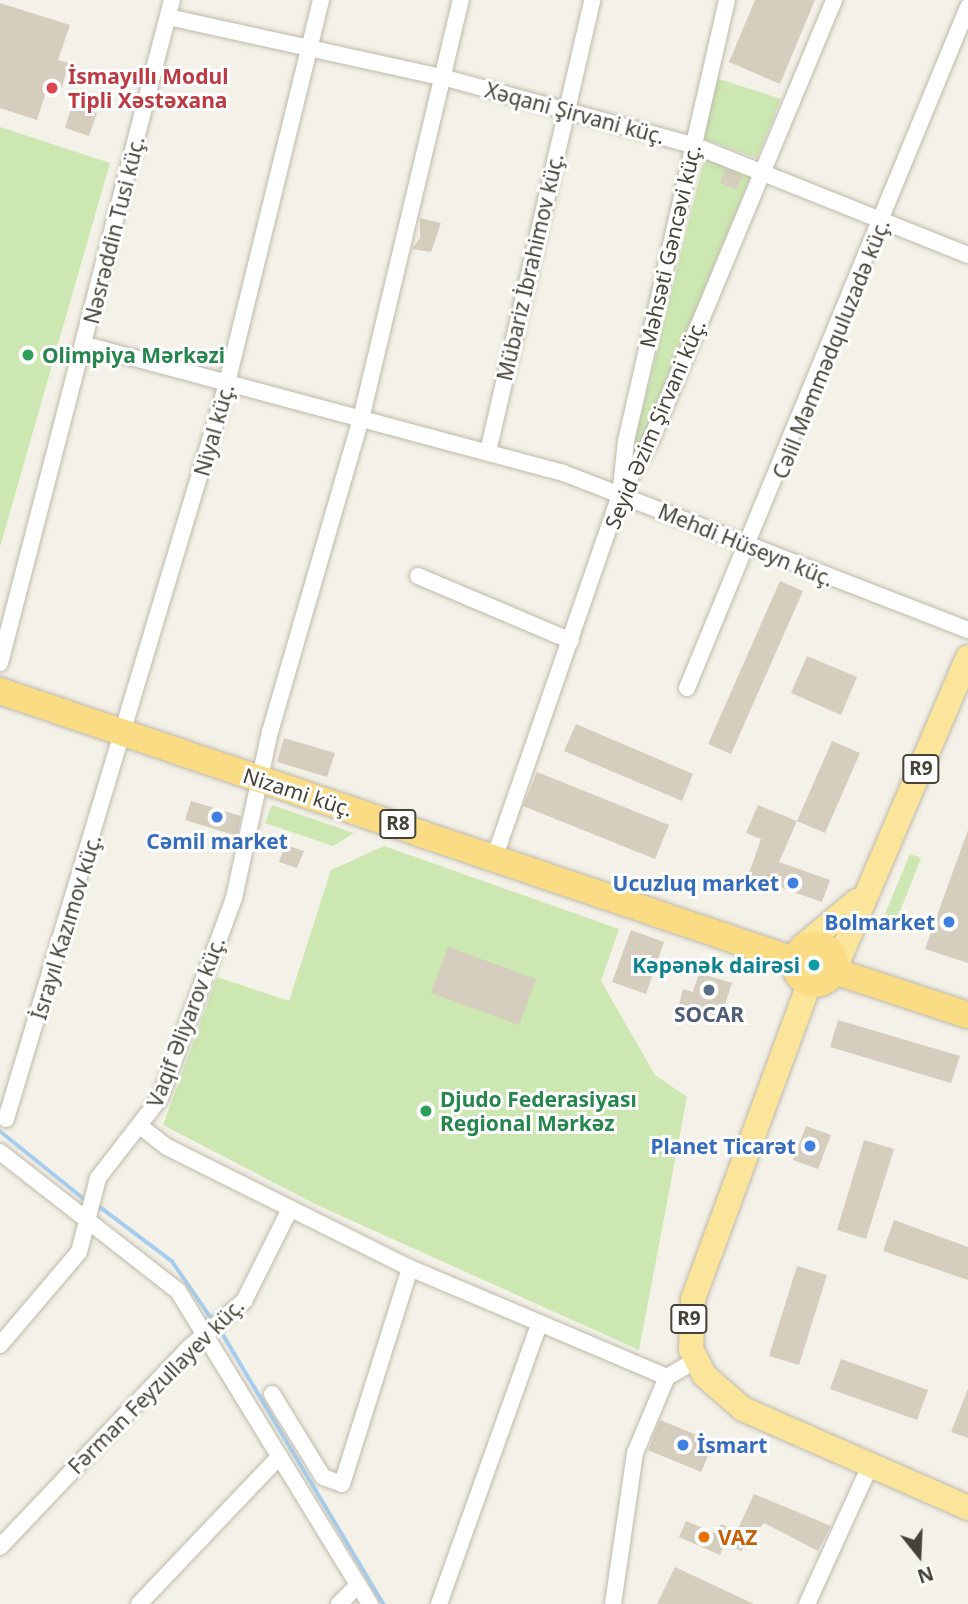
<!DOCTYPE html>
<meta charset="utf-8">
<style>
body{margin:0}
#map{position:relative;width:968px;height:1604px;overflow:hidden;background:#f4f1e8;font-family:"Noto Sans",sans-serif}
div>[style]{position:absolute}
[style*='--x']{left:calc(var(--x)*1px);top:calc(var(--y)*1px);width:calc(var(--w)*1px);rotate:calc(var(--a)*1deg)}
.green>*{inset:0;background:#cce7b2}
.stream>*{height:3.5px;margin:-1.75px;padding:0 1.75px;transform-origin:1.75px;border-radius:1.75px;background:#a6cdee}
.building>*{inset:0;background:#d5cdbe}
.roads{filter:drop-shadow(0 0 2px #bfb9ab) drop-shadow(0 0 2px #bfb9ab)}
.minor>*{height:16px;margin:-8px;padding:0 8px;transform-origin:8px;border-radius:8px;background:#fff}
.primary>*{height:24px;margin:-12px;padding:0 12px;transform-origin:12px;border-radius:12px;background:#fbe59a}
.trunk>*{height:26px;margin:-13px;padding:0 13px;transform-origin:13px;border-radius:13px;background:#fadc84}
.trunk>.ring{margin:-13px;padding:0;box-sizing:content-box;background:none;border:26px solid #fadc84;border-radius:50%}
.dots>*{width:19px;height:19px;translate:-50% -50%;box-sizing:border-box;border:4px solid #fff;border-radius:50%}
span{translate:-50% -50%;white-space:nowrap;text-align:center;line-height:1.15;-webkit-text-stroke:6px #fff;paint-order:stroke}
.shield-label span{padding:2px 5px;background:#fff;border:2px solid;border-radius:5px;-webkit-text-stroke-width:0}
.shield-label{font-size:19px;color:#474237;font-weight:700}
.health-label{font-size:21px;color:#be3a42;font-weight:700}
.left{translate:0 -50%;text-align:left}
.street-label{font-size:21px;color:#474237}
.leisure-label{font-size:21px;color:#27864d;font-weight:700}
.shop-label{font-size:21px;color:#366cbe;font-weight:700}
.right{translate:-100% -50%;text-align:right}
.culture-label{font-size:21px;color:#0d838f;font-weight:700}
.service-label{font-size:21px;color:#4e5e75;font-weight:700}
.food-label{font-size:21px;color:#c56008;font-weight:700}
.north{position:absolute;left:884px;top:1520px;width:70px;height:70px;-webkit-text-stroke:5px #fff;paint-order:stroke;rotate:162deg;font-size:19px;font-weight:700;line-height:28px;text-align:center;color:#474237}
.north::after{content:'';display:block;margin:auto;width:24px;height:32px;background:#474237;clip-path:polygon(50% 0,100% 100%,50% 72%,0 100%)}
</style>
<div id="map">
<div class="green">
<i style="clip-path:polygon(716px 78px,781px 99px,757px 158px,704px 139px)"></i>
<i style="clip-path:polygon(0 127px,110px 163px,0 547px)"></i>
<i style="clip-path:polygon(704px 159px,751px 175px,639px 447px,634px 445px)"></i>
<i style="clip-path:polygon(272px 805px,354px 833px,333px 846px,265px 823px)"></i>
<i style="clip-path:polygon(384px 846px,619px 929px,601px 981px,655px 1075px,687px 1097px,639px 1350px,315px 1204px,163px 1125px,217px 977px,289px 1001px,331px 870px)"></i>
<i style="clip-path:polygon(910px 854px,921px 858px,897px 919px,885px 914px)"></i>
</div>
<div class="stream">
<i style="--x:0;--y:1131;--w:107;--a:38.9"></i>
<i style="--x:100;--y:1207;--w:90;--a:36.9"></i>
<i style="--x:172;--y:1261;--w:70;--a:55.4"></i>
<i style="--x:221;--y:1331;--w:318;--a:59.2"></i>
</div>
<div class="building">
<i style="clip-path:polygon(755px 0,815px 0,780px 84px,729px 62px)"></i>
<i style="clip-path:polygon(0 3px,70px 25px,58px 60px,69px 63px,61px 90px,48px 86px,37px 120px,0 108px)"></i>
<i style="clip-path:polygon(72px 105px,97px 113px,89px 136px,65px 128px)"></i>
<i style="clip-path:polygon(725px 169px,742px 176px,737px 189px,720px 183px)"></i>
<i style="clip-path:polygon(420px 218px,441px 223px,431px 252px,412px 249px,420px 238px)"></i>
<i style="clip-path:polygon(780px 581px,803px 591px,731px 754px,708px 744px)"></i>
<i style="clip-path:polygon(807px 656px,857px 677px,841px 715px,791px 693px)"></i>
<i style="clip-path:polygon(576px 724px,693px 774px,682px 801px,564px 751px)"></i>
<i style="clip-path:polygon(284px 738px,335px 753px,327px 777px,277px 762px)"></i>
<i style="clip-path:polygon(832px 741px,860px 753px,825px 833px,797px 821px)"></i>
<i style="clip-path:polygon(537px 772px,669px 825px,655px 859px,523px 806px)"></i>
<i style="clip-path:polygon(191px 801px,241px 816px,237px 836px,185px 820px)"></i>
<i style="clip-path:polygon(758px 805px,797px 821px,779px 862px,830px 880px,822px 902px,748px 876px,761px 839px,746px 833px)"></i>
<i style="clip-path:polygon(968px 830px,968px 963px,925px 949px)"></i>
<i style="clip-path:polygon(285px 845px,304px 851px,297px 868px,279px 862px)"></i>
<i style="clip-path:polygon(631px 930px,664px 942px,646px 994px,612px 982px)"></i>
<i style="clip-path:polygon(448px 947px,536px 979px,519px 1025px,431px 993px)"></i>
<i style="clip-path:polygon(699px 973px,732px 983px,721px 1017px,679px 1004px,683px 989px,693px 992px)"></i>
<i style="clip-path:polygon(838px 1020px,960px 1056px,951px 1083px,830px 1047px)"></i>
<i style="clip-path:polygon(806px 1126px,831px 1135px,818px 1169px,793px 1160px)"></i>
<i style="clip-path:polygon(864px 1140px,894px 1149px,866px 1239px,837px 1230px)"></i>
<i style="clip-path:polygon(894px 1220px,968px 1247px,968px 1280px,883px 1251px)"></i>
<i style="clip-path:polygon(797px 1266px,827px 1275px,799px 1365px,769px 1356px)"></i>
<i style="clip-path:polygon(841px 1359px,928px 1390px,917px 1420px,830px 1389px)"></i>
<i style="clip-path:polygon(968px 1389px,968px 1438px,951px 1432px)"></i>
<i style="clip-path:polygon(660px 1420px,714px 1442px,701px 1472px,648px 1450px)"></i>
<i style="clip-path:polygon(754px 1494px,831px 1526px,818px 1551px,764px 1523px,741px 1551px,725px 1543px,720px 1555px,679px 1537px,686px 1521px,717px 1534px,721px 1524px,737px 1531px)"></i>
<i style="clip-path:polygon(675px 1567px,754px 1604px,657px 1604px)"></i>
</div>
<div class="roads">
<div class="minor">
<i style="--x:168;--y:17;--w:280;--a:12.4"></i>
<i style="--x:442;--y:77;--w:260;--a:15.2"></i>
<i style="--x:693;--y:145;--w:296;--a:21.8"></i>
<i style="--x:86;--y:345;--w:492;--a:15"></i>
<i style="--x:561;--y:472;--w:437;--a:21.2"></i>
<i style="--x:488;--y:452;--w:464;--a:-77"></i>
<i style="--x:621;--y:487;--w:46;--a:-83.8"></i>
<i style="--x:626;--y:441;--w:452;--a:-77.1"></i>
<i style="--x:418;--y:576;--w:166;--a:23"></i>
<i style="--x:0;--y:663;--w:685;--a:-75.46"></i>
<i style="--x:687;--y:688;--w:737;--a:-67.58"></i>
<i style="--x:495;--y:856;--w:384;--a:-70.9"></i>
<i style="--x:621;--y:493;--w:61;--a:-60.5"></i>
<i style="--x:651;--y:440;--w:477;--a:-67.4"></i>
<i style="--x:6;--y:1119;--w:764;--a:-73.27"></i>
<i style="--x:226;--y:387;--w:398;--a:-76.2"></i>
<i style="--x:140;--y:1126;--w:34;--a:38"></i>
<i style="--x:167;--y:1147;--w:271;--a:26.5"></i>
<i style="--x:410;--y:1268;--w:279;--a:23"></i>
<i style="--x:0;--y:1152;--w:226;--a:38"></i>
<i style="--x:178;--y:1291;--w:367;--a:58.5"></i>
<i style="--x:0;--y:1345;--w:122;--a:-49.7"></i>
<i style="--x:79;--y:1252;--w:76;--a:-75.6"></i>
<i style="--x:98;--y:1178;--w:101;--a:-52.2"></i>
<i style="--x:160;--y:1098;--w:213;--a:-69.7"></i>
<i style="--x:234;--y:898;--w:170;--a:-77.8"></i>
<i style="--x:270;--y:732;--w:322;--a:-73.8"></i>
<i style="--x:360;--y:423;--w:435;--a:-76.6"></i>
<i style="--x:272;--y:1394;--w:97;--a:58.4"></i>
<i style="--x:323;--y:1477;--w:20;--a:20"></i>
<i style="--x:342;--y:1484;--w:226;--a:-72.5"></i>
<i style="--x:0;--y:1547;--w:277;--a:-46.5"></i>
<i style="--x:191;--y:1346;--w:70;--a:-40.3"></i>
<i style="--x:244;--y:1301;--w:103;--a:-63.4"></i>
<i style="--x:139;--y:1604;--w:204;--a:-46.4"></i>
<i style="--x:339;--y:1604;--w:27;--a:-45"></i>
<i style="--x:439;--y:1604;--w:294;--a:-70.3"></i>
<i style="--x:613;--y:1604;--w:153;--a:-81.7"></i>
<i style="--x:635;--y:1453;--w:82;--a:-67.2"></i>
<i style="--x:667;--y:1377;--w:32;--a:-30"></i>
<i style="--x:807;--y:1604;--w:152;--a:-65.5"></i>
</div>
<div class="primary">
<i style="--x:802;--y:947;--w:72;--a:-39.9"></i>
<i style="--x:834;--y:971;--w:341;--a:-66.9"></i>
<i style="--x:809;--y:984;--w:336;--a:110.2"></i>
<i style="--x:693;--y:1299;--w:50;--a:92.3"></i>
<i style="--x:691;--y:1349;--w:29;--a:63"></i>
<i style="--x:704;--y:1375;--w:52;--a:41.1"></i>
<i style="--x:743;--y:1409;--w:246;--a:23.7"></i>
</div>
<div class="trunk">
<i style="--x:0;--y:691;--w:838;--a:18.72"></i>
<i class="ring" style="left:795px;top:944px;width:14px;height:14px"></i>
<i style="--x:834;--y:971;--w:141;--a:18.2"></i>
</div>
</div>
<div class="dots">
<i style="left:52px;top:88px;background:#e0444e"></i>
<i style="left:28px;top:355px;background:#2e9e5b"></i>
<i style="left:217px;top:817px;background:#3f7fe0"></i>
<i style="left:793px;top:883px;background:#3f7fe0"></i>
<i style="left:949px;top:922px;background:#3f7fe0"></i>
<i style="left:814px;top:965px;background:#0f9aa8"></i>
<i style="left:709px;top:990px;background:#5c6f8a"></i>
<i style="left:426px;top:1111px;background:#2e9e5b"></i>
<i style="left:810px;top:1146px;background:#3f7fe0"></i>
<i style="left:683px;top:1445px;background:#3f7fe0"></i>
<i style="left:704px;top:1537px;background:#e8710a"></i>
</div>
<div class="shield-label">
<span style="left:921px;top:769px">R9</span>
<span style="left:398px;top:824px">R8</span>
<span style="left:689px;top:1319px">R9</span>
</div>
<div class="health-label">
<span class="left" style="left:68px;top:88px">İsmayıllı Modul<br>Tipli Xəstəxana</span>
</div>
<div class="street-label">
<span style="left:575px;top:113px;rotate:15deg">Xəqani Şirvani küç.</span>
<span style="left:114px;top:230px;rotate:-76deg">Nəsrəddin Tusi küç.</span>
<span style="left:670px;top:246px;rotate:-77deg">Məhsəti Gəncəvi küç.</span>
<span style="left:530px;top:267px;rotate:-77deg">Mübariz İbrahimov küç.</span>
<span style="left:831px;top:349px;rotate:-68deg">Cəlil Məmmədquluzadə küç.</span>
<span style="left:655px;top:424px;rotate:-67deg">Seyid Əzim Şirvani küç.</span>
<span style="left:214px;top:430px;rotate:-74deg">Niyal küç.</span>
<span style="left:746px;top:545px;rotate:22deg">Mehdi Hüseyn küç.</span>
<span style="left:298px;top:792px;rotate:18deg">Nizami küç.</span>
<span style="left:66px;top:927px;rotate:-73deg">İsrayıl Kazımov küç.</span>
<span style="left:186px;top:1022px;rotate:-69deg">Vaqif Əliyarov küç.</span>
<span style="left:156px;top:1386px;rotate:-45deg">Fərman Feyzullayev küç.</span>
</div>
<div class="leisure-label">
<span class="left" style="left:42px;top:355px">Olimpiya Mərkəzi</span>
<span class="left" style="left:440px;top:1111px">Djudo Federasiyası<br>Regional Mərkəz</span>
</div>
<div class="shop-label">
<span style="left:217px;top:841px">Cəmil market</span>
<span class="right" style="left:779px;top:883px">Ucuzluq market</span>
<span class="right" style="left:935px;top:922px">Bolmarket</span>
<span class="right" style="left:796px;top:1146px">Planet Ticarət</span>
<span class="left" style="left:697px;top:1445px">İsmart</span>
</div>
<div class="culture-label">
<span class="right" style="left:800px;top:965px">Kəpənək dairəsi</span>
</div>
<div class="service-label">
<span style="left:709px;top:1014px">SOCAR</span>
</div>
<div class="food-label">
<span class="left" style="left:718px;top:1537px">VAZ</span>
</div>
<div class="north">N</div>
</div>
